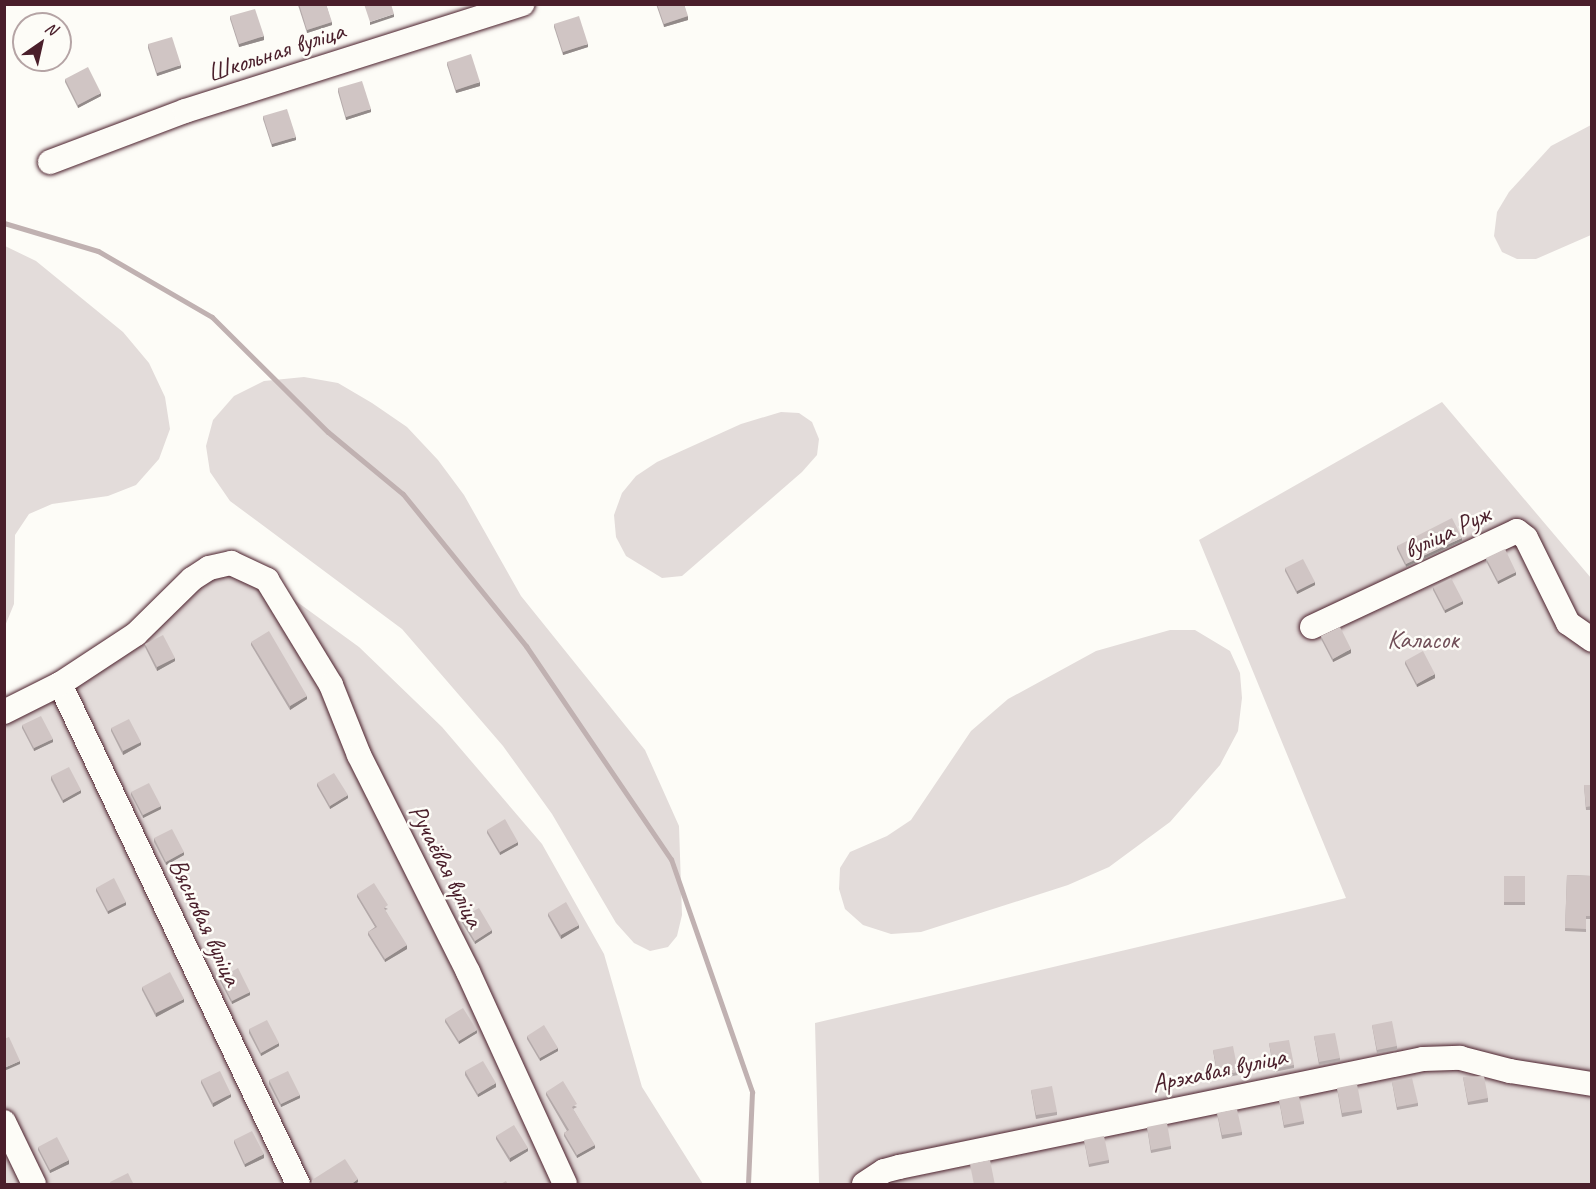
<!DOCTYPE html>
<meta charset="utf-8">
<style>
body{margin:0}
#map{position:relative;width:1596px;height:1189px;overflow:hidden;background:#fdfcf7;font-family:Caveat,sans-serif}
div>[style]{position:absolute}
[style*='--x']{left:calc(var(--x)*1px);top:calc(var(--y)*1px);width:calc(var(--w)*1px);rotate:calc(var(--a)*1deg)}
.green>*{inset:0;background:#e3dcda}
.stream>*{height:5px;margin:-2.5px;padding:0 2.5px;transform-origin:2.5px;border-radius:2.5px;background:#c0b1b1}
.roads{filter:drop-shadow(0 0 2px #4a1f2b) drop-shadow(0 0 2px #4a1f2b)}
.minor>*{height:24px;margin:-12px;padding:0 12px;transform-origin:12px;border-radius:12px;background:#fdfcf7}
.wall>*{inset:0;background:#b3a9a9}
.shaded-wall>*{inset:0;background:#928a89}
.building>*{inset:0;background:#d0c5c4}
span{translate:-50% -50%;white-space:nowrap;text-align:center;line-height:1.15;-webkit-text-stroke:5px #fdfcf7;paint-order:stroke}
.street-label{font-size:26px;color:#4a1f2b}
.park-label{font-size:26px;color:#704e57}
.frame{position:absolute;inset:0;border:6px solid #4a1f2b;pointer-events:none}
.north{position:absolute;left:12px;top:12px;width:60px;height:60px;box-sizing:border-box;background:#fdfcf7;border:2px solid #b5a4a5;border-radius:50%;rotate:34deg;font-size:16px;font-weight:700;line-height:24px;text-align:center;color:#4a1f2b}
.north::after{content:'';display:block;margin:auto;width:21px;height:27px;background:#4a1f2b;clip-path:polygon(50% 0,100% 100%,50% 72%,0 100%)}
</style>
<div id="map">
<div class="green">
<i style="clip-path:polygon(1591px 125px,1591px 235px,1536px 259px,1517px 259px,1502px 252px,1494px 236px,1497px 212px,1509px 192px,1551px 146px)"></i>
<i style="clip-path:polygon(5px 246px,36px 261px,123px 332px,149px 363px,165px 397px,170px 429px,159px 459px,136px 485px,108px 496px,52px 504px,29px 514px,15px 535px,14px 604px,5px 626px)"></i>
<i style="clip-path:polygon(304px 377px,338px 383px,372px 403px,407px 427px,438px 460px,464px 495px,521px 596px,645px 750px,679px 826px,682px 915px,677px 936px,668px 947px,650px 951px,634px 943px,616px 923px,552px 814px,503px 746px,402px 629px,230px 501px,210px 472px,206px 446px,213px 420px,234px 396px,264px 381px)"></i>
<i style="clip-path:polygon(1442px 402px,1591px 578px,1591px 1184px,819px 1184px,815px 1023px,1346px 898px,1199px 540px)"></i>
<i style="clip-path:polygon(781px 412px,799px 413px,812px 422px,819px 439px,817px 455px,802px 472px,682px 576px,662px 578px,626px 556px,616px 537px,614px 515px,622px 493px,636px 476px,657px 462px,741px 424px)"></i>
<i style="clip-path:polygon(209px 568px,267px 580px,359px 647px,442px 727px,542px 844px,604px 954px,642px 1087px,703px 1184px,5px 1184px,5px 712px,16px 708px)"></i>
<i style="clip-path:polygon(1170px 630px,1195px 630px,1230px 651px,1240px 673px,1242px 698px,1238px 731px,1220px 765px,1170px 822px,1109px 867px,1068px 885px,921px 932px,891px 934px,863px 925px,845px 909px,839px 889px,840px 868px,850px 852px,887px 836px,911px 820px,971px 731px,1008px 699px,1096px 651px)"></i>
</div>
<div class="stream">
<i style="--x:4;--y:223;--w:98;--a:16.6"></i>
<i style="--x:98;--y:251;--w:132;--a:30.1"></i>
<i style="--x:212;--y:317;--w:163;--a:44.8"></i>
<i style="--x:328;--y:432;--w:97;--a:39.6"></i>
<i style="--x:403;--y:494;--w:196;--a:51"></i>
<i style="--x:526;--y:646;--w:258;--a:55.8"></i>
<i style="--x:671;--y:859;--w:247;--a:70.8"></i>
<i style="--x:752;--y:1092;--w:92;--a:92.5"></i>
</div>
<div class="roads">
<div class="minor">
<i style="--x:50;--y:162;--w:144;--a:-20.7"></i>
<i style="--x:185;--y:111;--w:354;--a:-17.6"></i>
<i style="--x:1312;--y:627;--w:226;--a:-25.1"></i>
<i style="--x:1517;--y:531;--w:11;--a:38"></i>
<i style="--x:1526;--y:538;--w:95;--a:63.7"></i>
<i style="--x:1568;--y:623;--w:29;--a:35"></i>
<i style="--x:60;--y:684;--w:554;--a:64.55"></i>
<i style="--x:4;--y:712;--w:63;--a:-26.6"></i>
<i style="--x:60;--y:684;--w:91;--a:-33.3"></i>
<i style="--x:136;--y:634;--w:78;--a:-44.5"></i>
<i style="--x:192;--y:579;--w:20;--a:-33"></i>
<i style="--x:209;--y:568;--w:23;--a:-13"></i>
<i style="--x:231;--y:563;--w:40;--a:25"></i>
<i style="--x:267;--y:580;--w:123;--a:58.6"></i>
<i style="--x:331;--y:685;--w:75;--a:68.2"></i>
<i style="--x:359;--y:755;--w:243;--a:63.3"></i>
<i style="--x:468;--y:972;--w:233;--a:65.4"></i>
<i style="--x:4;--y:1122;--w:69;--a:64.2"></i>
<i style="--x:864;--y:1184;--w:24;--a:-33"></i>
<i style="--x:884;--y:1171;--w:16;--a:-15"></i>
<i style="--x:899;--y:1167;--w:535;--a:-11.65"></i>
<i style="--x:1423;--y:1059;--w:37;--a:-2"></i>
<i style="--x:1460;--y:1058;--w:52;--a:14.6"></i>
<i style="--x:1510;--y:1071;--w:83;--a:9"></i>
</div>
</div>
<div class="wall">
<i style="clip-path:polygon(326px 4px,332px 25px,307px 33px,298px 5px)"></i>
<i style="clip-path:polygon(656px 4px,684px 4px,688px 20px,664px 27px)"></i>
<i style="clip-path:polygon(230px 16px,264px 40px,239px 47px,230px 19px)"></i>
<i style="clip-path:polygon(554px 24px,588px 47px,563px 55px,554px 27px)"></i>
<i style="clip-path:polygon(148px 44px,181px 68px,157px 76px,148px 48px)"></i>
<i style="clip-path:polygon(447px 62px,480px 86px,456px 93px,447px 65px)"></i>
<i style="clip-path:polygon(65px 79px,101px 96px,78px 108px,65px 82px)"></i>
<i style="clip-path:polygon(338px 88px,371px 112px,346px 120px,338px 92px)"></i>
<i style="clip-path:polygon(263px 116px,296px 140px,272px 147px,263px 119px)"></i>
<i style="clip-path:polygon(1462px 541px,1406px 567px,1397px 549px,1397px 546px)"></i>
<i style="clip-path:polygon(1486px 558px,1516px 575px,1498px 584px,1486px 561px)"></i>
<i style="clip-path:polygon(1285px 568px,1315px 585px,1297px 594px,1285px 571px)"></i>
<i style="clip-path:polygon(1433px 587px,1463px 604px,1445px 613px,1433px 590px)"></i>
<i style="clip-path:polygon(1321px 636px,1351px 653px,1333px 662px,1321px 639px)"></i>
<i style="clip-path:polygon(251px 642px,307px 699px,290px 710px,251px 645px)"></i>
<i style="clip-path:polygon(145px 644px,175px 661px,157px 671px,145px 647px)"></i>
<i style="clip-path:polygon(1405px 661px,1435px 678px,1417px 687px,1405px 664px)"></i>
<i style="clip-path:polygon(22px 725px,53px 742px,34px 751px,22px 728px)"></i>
<i style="clip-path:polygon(111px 728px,141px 745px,123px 755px,111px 731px)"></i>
<i style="clip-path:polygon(51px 776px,81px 793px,63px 803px,51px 780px)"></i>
<i style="clip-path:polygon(317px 783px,348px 798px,330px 809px,317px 786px)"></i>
<i style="clip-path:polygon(1584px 785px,1592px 785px,1592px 810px,1586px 810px)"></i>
<i style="clip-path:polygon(131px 792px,161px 809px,143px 818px,131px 795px)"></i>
<i style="clip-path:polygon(487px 830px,518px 845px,500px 855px,487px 833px)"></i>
<i style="clip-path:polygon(154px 838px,184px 855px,166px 865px,154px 842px)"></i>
<i style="clip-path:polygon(1567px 875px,1592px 876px,1592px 919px,1586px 919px,1586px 932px,1565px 931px)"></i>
<i style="clip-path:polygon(1504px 876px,1525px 876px,1525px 905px,1504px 905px)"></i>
<i style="clip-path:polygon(96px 888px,126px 905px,108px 914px,96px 891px)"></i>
<i style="clip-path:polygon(357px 894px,388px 909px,385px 910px,407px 949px,385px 962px,368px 935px,368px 932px,375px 927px,357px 897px)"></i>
<i style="clip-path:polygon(548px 913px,579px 928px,561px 939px,548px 916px)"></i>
<i style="clip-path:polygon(461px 918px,492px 933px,475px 944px,461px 921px)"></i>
<i style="clip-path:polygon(220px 978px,250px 995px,232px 1004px,220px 981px)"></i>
<i style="clip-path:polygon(142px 987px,184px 1002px,156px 1017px,142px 990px)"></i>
<i style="clip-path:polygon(445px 1019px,477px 1033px,459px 1044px,445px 1022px)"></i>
<i style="clip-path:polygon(1372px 1025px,1397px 1046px,1397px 1050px,1377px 1053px)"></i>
<i style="clip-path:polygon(249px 1029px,279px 1046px,261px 1056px,249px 1033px)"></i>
<i style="clip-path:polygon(527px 1036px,558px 1051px,540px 1061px,527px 1039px)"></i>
<i style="clip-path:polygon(1314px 1036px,1340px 1058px,1340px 1061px,1319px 1065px)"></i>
<i style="clip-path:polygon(1269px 1043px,1294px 1065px,1294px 1068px,1274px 1072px)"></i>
<i style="clip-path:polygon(1213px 1050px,1238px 1072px,1238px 1075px,1218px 1079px)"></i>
<i style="clip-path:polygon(465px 1071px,496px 1087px,478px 1097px,465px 1075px)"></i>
<i style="clip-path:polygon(1463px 1077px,1488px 1098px,1488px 1102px,1468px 1105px)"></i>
<i style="clip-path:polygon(201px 1080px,231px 1097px,213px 1107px,201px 1083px)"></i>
<i style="clip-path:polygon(269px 1080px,300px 1098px,281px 1107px,269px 1084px)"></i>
<i style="clip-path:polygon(1392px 1082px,1418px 1103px,1418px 1106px,1397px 1110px)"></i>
<i style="clip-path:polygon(1337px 1088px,1362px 1110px,1362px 1113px,1342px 1117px)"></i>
<i style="clip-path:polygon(1031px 1090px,1057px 1112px,1057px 1115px,1036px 1119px)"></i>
<i style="clip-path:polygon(546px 1092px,577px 1107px,573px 1109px,595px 1148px,577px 1158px,564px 1136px,564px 1133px,567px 1131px,546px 1095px)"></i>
<i style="clip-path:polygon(1279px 1100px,1304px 1121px,1304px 1124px,1284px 1128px)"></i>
<i style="clip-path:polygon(1217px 1113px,1242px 1132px,1242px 1135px,1222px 1139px)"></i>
<i style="clip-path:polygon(1147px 1127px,1171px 1146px,1171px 1149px,1151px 1153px)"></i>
<i style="clip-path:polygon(496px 1136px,528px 1151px,510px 1162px,496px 1139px)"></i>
<i style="clip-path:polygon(234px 1140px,264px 1158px,245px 1167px,234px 1143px)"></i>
<i style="clip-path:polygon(1084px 1140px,1109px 1160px,1109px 1163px,1089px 1167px)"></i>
<i style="clip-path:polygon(38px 1147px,69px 1164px,50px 1173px,38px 1150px)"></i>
</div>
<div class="shaded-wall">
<i style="clip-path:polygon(394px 14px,394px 17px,370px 25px,370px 22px)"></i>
<i style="clip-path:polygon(688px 16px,688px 20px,664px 27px,664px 24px)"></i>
<i style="clip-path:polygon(332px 22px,332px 25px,307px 33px,307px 30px)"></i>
<i style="clip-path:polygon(264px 36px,264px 40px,239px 47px,239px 44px)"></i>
<i style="clip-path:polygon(588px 44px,588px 47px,563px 55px,563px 52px)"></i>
<i style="clip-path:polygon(181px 65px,181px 68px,157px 76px,157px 73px)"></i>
<i style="clip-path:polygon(480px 82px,480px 86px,456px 93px,456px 90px)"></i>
<i style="clip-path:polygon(101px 93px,101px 96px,78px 108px,78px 105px)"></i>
<i style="clip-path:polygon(371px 109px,371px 112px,346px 120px,346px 117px)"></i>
<i style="clip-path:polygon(296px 137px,296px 140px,272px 147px,272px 144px)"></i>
<i style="clip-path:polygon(1462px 538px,1462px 541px,1406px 567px,1406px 564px)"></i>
<i style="clip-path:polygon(1516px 572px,1516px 575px,1498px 584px,1498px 581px)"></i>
<i style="clip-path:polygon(1315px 582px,1315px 585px,1297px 594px,1297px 591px)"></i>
<i style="clip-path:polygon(1463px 601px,1463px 604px,1445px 613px,1445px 610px)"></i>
<i style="clip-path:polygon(1351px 649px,1351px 653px,1333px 662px,1333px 659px)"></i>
<i style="clip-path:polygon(175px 658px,175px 661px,157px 671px,157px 667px)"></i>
<i style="clip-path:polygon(1435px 674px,1435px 678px,1417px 687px,1417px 684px)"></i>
<i style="clip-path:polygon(307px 696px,307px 699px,290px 710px,290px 706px)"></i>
<i style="clip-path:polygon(53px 739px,53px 742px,34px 751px,34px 748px)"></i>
<i style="clip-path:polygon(141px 742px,141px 745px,123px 755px,123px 751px)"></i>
<i style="clip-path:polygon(81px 790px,81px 793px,63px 803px,63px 800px)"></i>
<i style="clip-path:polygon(348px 795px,348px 798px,330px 809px,330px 806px)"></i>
<i style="clip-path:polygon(161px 806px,161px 809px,143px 818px,143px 815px)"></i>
<i style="clip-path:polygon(518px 842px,518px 845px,500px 855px,500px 852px)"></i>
<i style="clip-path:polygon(184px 852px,184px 855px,166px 865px,166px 862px)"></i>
<i style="clip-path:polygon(126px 902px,126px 905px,108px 914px,108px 911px)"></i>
<i style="clip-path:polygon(579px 925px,579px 928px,561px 939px,561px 935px)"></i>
<i style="clip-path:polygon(492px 930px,492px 933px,475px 944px,475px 941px)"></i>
<i style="clip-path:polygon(407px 945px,407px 949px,385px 962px,385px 959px)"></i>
<i style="clip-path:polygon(250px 992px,250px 995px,232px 1004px,232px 1001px)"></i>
<i style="clip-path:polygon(184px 999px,184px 1002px,156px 1017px,156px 1013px)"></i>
<i style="clip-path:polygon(477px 1030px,477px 1033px,459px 1044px,459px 1041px)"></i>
<i style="clip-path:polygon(279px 1043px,279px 1046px,261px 1056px,261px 1053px)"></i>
<i style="clip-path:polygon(558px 1048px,558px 1051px,540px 1061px,540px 1058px)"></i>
<i style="clip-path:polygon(20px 1061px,20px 1064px,4px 1071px,4px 1068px)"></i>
<i style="clip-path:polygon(496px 1083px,496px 1087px,478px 1097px,478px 1094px)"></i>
<i style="clip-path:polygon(231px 1094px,231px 1097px,213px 1107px,213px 1103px)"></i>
<i style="clip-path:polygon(300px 1095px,300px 1098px,281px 1107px,281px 1104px)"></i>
<i style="clip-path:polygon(595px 1145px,595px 1148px,577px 1158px,577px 1155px)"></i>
<i style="clip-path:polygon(528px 1148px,528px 1151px,510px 1162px,510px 1158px)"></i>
<i style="clip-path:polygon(264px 1154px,264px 1158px,245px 1167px,245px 1164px)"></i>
<i style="clip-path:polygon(69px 1160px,69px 1164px,50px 1173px,50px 1170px)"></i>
<i style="clip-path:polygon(358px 1179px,358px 1182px,355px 1185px,350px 1185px)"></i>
</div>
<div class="building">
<i style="clip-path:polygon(299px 4px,326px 4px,332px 22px,307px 30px)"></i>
<i style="clip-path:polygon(364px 4px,391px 4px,394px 14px,370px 22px)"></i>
<i style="clip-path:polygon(657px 4px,684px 4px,688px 16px,664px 24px)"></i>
<i style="clip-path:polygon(255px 9px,264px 36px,239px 44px,230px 16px)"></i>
<i style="clip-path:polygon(579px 16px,588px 44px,563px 52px,554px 24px)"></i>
<i style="clip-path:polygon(172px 37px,181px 65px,157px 73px,148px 44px)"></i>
<i style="clip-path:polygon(471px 54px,480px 82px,456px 90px,447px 62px)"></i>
<i style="clip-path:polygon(88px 67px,101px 93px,78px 105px,65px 79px)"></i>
<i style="clip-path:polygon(362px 81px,371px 109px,346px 117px,338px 88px)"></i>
<i style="clip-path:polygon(287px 109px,296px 137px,272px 144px,263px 116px)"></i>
<i style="clip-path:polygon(1452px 518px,1462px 538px,1406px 564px,1397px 546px)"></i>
<i style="clip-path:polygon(1505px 549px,1516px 572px,1498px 581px,1486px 558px)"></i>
<i style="clip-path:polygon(1303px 559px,1315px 582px,1297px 591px,1285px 568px)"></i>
<i style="clip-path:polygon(1451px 578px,1463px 601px,1445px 610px,1433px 587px)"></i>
<i style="clip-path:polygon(1340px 627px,1351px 649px,1333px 659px,1321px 636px)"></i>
<i style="clip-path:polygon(269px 631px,307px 696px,290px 706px,251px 642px)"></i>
<i style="clip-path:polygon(163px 635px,175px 658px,157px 667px,145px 644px)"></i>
<i style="clip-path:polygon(1423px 651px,1435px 674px,1417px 684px,1405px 661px)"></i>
<i style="clip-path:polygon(41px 716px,53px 739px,34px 748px,22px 725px)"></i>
<i style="clip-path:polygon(129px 719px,141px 742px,123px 751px,111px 728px)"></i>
<i style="clip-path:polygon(69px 767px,81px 790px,63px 800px,51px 776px)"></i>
<i style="clip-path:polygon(334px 773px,348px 795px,330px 806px,317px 783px)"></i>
<i style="clip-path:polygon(149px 783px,161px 806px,143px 815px,131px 792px)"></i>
<i style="clip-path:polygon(1584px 785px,1592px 785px,1592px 806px,1586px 807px)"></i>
<i style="clip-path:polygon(505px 819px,518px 842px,500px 852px,487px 830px)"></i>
<i style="clip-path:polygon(172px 829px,184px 852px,166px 862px,154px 838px)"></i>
<i style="clip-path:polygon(1567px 875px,1592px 876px,1592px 916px,1586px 916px,1586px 929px,1565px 928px)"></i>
<i style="clip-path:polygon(1504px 876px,1525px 876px,1525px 902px,1504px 902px)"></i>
<i style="clip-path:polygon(114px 878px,126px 902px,108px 911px,96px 888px)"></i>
<i style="clip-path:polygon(374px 883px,388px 905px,384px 908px,407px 945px,385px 959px,368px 932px,377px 927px,357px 894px)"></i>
<i style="clip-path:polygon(566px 902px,579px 925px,561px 935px,548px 913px)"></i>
<i style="clip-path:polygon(479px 908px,492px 930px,475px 941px,461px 918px)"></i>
<i style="clip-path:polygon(238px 968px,250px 992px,232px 1001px,220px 978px)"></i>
<i style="clip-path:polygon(170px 972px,184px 999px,156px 1013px,142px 987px)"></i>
<i style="clip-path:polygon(463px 1008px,477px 1030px,459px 1041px,445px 1019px)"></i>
<i style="clip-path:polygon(267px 1020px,279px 1043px,261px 1053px,249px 1029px)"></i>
<i style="clip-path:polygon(1392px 1021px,1397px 1046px,1377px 1050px,1372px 1025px)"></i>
<i style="clip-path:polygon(544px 1025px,558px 1048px,540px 1058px,527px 1036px)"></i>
<i style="clip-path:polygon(1335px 1033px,1340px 1058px,1319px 1062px,1314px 1036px)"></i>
<i style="clip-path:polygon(9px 1037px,20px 1061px,4px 1068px,4px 1039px)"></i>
<i style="clip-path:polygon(1289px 1040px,1294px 1065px,1274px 1069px,1269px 1043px)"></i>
<i style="clip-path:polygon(1233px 1046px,1238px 1072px,1218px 1076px,1213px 1050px)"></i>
<i style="clip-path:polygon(483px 1061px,496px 1083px,478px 1094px,465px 1071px)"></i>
<i style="clip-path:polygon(220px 1071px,231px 1094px,213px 1103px,201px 1080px)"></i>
<i style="clip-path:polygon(288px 1071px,300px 1095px,281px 1104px,269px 1080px)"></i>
<i style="clip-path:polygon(1484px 1076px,1488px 1098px,1468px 1102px,1463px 1077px)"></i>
<i style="clip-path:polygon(1412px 1078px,1418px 1103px,1397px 1107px,1392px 1082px)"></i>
<i style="clip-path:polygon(563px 1081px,577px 1104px,572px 1107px,595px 1145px,577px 1155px,564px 1133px,569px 1130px,546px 1092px)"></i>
<i style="clip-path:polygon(1357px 1084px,1362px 1110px,1342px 1113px,1337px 1088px)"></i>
<i style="clip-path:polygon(1052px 1086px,1057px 1112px,1036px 1115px,1031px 1090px)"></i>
<i style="clip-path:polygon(1299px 1096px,1304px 1121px,1284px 1125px,1279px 1100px)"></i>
<i style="clip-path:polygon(1237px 1109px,1242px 1132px,1222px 1135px,1217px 1113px)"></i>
<i style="clip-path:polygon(1167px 1123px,1171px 1146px,1151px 1150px,1147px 1127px)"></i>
<i style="clip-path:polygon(514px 1125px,528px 1148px,510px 1158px,496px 1136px)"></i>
<i style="clip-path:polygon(252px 1131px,264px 1154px,245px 1164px,234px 1140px)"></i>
<i style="clip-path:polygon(1104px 1136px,1109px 1160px,1089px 1164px,1084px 1140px)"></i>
<i style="clip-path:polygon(57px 1137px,69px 1160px,50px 1170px,38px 1147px)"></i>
<i style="clip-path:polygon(345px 1159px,358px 1179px,350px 1185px,311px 1185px,312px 1180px)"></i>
<i style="clip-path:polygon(990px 1160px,995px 1185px,974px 1185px,970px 1164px)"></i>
<i style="clip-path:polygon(128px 1173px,134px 1185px,111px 1185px,110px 1182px)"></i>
<i style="clip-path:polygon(506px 1181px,508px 1185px,499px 1185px)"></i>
</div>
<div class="street-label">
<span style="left:276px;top:52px;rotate:-18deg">Школьная вуліца</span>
<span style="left:1447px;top:532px;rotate:-25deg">вуліца Руж</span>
<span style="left:446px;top:866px;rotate:63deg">Ручаёвая вуліца</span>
<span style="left:205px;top:922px;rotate:65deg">Вясновая вуліца</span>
<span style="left:1219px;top:1070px;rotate:-12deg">Арэхавая вуліца</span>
</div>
<div class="park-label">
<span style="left:1423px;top:640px">Каласок</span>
</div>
<div class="frame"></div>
<div class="north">N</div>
</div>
